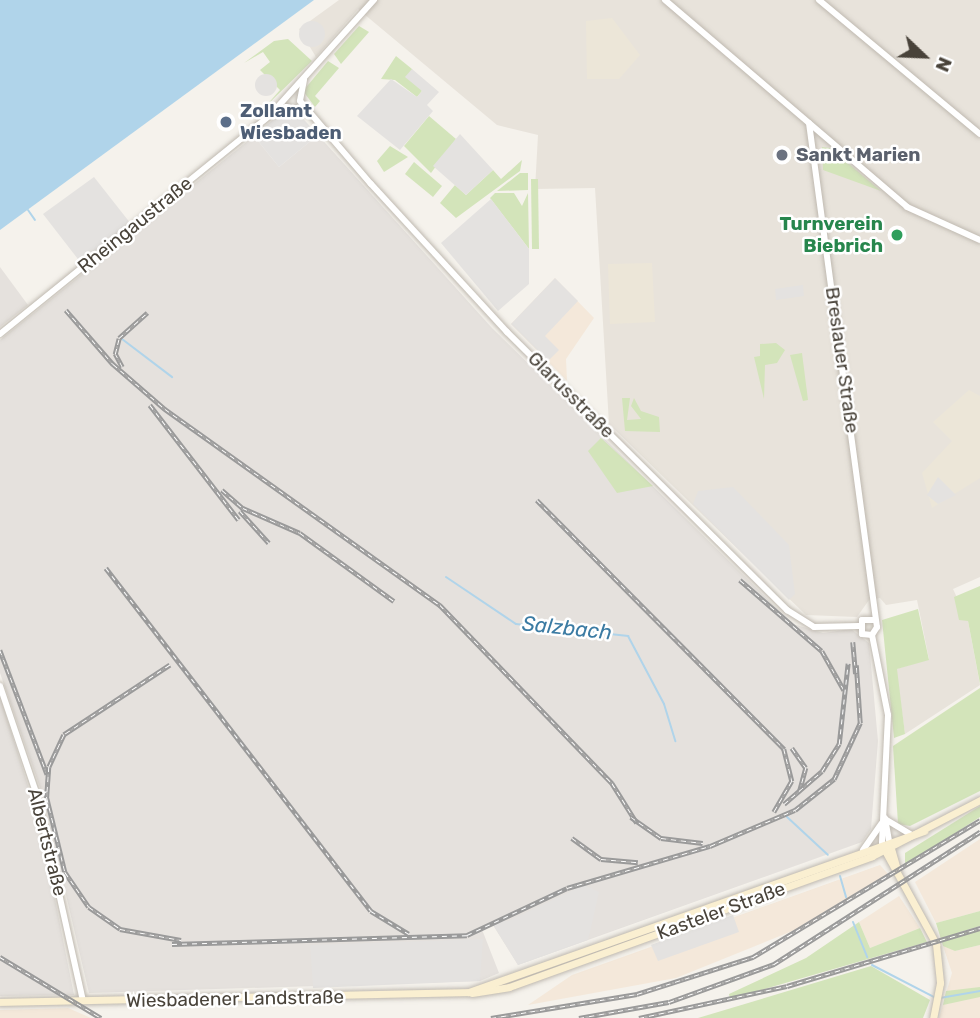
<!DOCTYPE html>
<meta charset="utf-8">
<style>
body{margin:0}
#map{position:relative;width:980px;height:1018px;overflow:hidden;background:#f5f2ec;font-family:Rubik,sans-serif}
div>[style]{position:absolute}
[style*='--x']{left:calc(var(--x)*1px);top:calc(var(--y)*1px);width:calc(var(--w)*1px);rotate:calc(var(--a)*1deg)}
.residential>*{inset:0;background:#e8e3db}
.commercial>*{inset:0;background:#f4e8da}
.industrial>*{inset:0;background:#e5e1dd}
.education>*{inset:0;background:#ece6d8}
.green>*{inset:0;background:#d3e4ba}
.parking>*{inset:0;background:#e4e2e0}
.round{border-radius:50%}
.water>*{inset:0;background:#b0d4ea}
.stream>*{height:2px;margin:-1px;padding:0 1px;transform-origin:1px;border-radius:1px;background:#b0d4ea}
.roads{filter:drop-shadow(0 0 2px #bfb9b0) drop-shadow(0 0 2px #bfb9b0)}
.tertiary>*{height:6px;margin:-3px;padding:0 3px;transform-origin:3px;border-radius:3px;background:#fff}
.secondary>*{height:7px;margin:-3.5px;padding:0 3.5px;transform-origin:3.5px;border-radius:3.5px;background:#faefd1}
.rail>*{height:4.5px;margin-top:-2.25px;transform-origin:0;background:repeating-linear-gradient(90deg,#fff 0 5px,#9a9a9a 0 10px);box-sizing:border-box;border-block:2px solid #9a9a9a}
.dots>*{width:19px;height:19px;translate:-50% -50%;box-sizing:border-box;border:4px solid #fff;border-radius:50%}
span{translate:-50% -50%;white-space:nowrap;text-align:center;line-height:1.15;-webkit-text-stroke:5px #fff;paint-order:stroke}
.service-label{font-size:19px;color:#4e5e75;font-weight:700}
.left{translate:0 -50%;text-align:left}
.worship-label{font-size:19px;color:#5b616d;font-weight:700}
.leisure-label{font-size:19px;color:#27864d;font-weight:700}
.right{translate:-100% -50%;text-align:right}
.street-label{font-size:19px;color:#49433a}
.water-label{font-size:21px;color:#3b7ba3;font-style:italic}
.north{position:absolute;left:889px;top:21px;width:70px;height:70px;-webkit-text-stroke:5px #fff;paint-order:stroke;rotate:113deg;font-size:19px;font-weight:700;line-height:28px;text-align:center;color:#49433a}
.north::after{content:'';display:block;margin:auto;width:24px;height:32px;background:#49433a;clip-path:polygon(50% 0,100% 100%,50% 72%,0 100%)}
</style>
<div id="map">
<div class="residential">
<i style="clip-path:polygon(339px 0,980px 0,980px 577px,953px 589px,968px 621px,980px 685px,905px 734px,896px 669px,929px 659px,917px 600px,886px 605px,880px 598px,869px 600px,857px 617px,806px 615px,609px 424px,595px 188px,535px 189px,538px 135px,497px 125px,358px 9px,316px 57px,299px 29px)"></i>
</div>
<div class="commercial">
<i style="clip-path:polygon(555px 278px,594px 318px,566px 359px,567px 381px,511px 324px)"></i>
<i style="clip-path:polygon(980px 839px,980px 911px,936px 923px,915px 882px)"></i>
<i style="clip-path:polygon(880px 865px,888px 874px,812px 923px,676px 978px,528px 1005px,572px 975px)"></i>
<i style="clip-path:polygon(899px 896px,920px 928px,870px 948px,859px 922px)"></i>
<i style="clip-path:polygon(950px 945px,955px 951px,980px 945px,980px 1018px,939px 1018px,952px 973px,943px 946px)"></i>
<i style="clip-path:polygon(68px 1008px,91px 1018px,0 1018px,0 1010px)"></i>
</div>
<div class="industrial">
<i style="clip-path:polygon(318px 135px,492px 328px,793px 624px,823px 633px,851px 629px,869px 643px,878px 741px,871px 829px,862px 842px,518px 965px,491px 922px,481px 927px,499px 973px,480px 981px,89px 993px,42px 793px,0 673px,0 340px,254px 136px,279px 167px)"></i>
<i style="clip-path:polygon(0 267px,28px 305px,0 327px)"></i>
<i style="clip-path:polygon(0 696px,40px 824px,74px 995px,0 996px)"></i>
</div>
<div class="education">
<i style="clip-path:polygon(612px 18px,640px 55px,619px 79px,587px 79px,586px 21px)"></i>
<i style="clip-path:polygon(652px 263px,655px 322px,610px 324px,608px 264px)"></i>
<i style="clip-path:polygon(969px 390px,980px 396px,980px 478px,932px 508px,922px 473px,952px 441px,933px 422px)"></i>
</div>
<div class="green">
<i style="clip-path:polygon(359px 26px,369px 32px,341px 64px,334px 54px)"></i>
<i style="clip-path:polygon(288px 39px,312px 61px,265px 107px,280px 90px,260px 70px,270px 62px,263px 52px,244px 63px,274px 41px)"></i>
<i style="clip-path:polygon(396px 56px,412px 69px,422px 91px,417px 97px,395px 80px,381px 79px)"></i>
<i style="clip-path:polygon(328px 61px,339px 68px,315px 96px,320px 101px,315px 107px,303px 91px)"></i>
<i style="clip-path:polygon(429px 116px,456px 139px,431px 173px,404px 146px)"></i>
<i style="clip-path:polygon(390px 146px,408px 157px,384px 172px,377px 161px)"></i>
<i style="clip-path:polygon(822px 147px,830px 148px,881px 191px,823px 170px)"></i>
<i style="clip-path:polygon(522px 160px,520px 171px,456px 218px,440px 203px,455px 185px,466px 195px,493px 170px,501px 179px)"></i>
<i style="clip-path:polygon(414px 162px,442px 186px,433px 197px,405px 174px)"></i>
<i style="clip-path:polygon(520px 173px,528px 173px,528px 190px,497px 191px)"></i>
<i style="clip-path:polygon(531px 179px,538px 179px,539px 249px,532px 249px)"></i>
<i style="clip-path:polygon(495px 193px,514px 193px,522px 206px,528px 193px,529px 249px,490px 198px)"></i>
<i style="clip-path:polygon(776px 343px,785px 350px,777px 363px,765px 365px,764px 399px,754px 357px,760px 356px,760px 344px)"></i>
<i style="clip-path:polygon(802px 353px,808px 400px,803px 401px,790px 355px)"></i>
<i style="clip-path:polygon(622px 398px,630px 398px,627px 420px,641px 419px,631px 406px,634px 398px,641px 411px,659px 417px,660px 432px,625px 431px)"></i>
<i style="clip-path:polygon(601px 438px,653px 486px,617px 493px,588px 451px)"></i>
<i style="clip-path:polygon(980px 586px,980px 684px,968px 621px,959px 620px,954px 597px)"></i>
<i style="clip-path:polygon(918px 609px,929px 660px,897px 669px,905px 734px,894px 738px,882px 620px)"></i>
<i style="clip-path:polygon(980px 688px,980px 791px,910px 826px,898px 824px,893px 746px)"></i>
<i style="clip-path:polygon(980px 806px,980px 817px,905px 866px,905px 853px)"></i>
<i style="clip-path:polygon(980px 911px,980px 926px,957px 933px,980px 930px,980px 945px,955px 951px,943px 946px,936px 923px)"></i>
<i style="clip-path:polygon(859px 922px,870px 948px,920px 928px,927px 942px,730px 999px,729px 994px,806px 958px)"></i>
<i style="clip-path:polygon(871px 966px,930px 1000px,923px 1018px,698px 1018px)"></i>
<i style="clip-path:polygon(980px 987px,980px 997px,943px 1005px,946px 991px)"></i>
</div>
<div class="parking">
<i class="round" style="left:299px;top:21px;width:26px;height:26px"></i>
<i style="clip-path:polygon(412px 69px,439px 92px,427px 105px,433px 111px,400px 150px,357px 116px,391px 79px,417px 97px,422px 91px,405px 77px)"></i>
<i class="round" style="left:255px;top:74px;width:22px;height:22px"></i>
<i style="clip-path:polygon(282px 112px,297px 112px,318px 135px,279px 167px,254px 136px)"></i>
<i style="clip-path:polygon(460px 134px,493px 170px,466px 195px,433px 166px)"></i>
<i style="clip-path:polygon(94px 177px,131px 224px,81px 263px,43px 214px)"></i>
<i style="clip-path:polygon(491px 199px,529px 249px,529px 284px,498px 311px,441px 243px)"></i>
<i style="clip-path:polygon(555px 278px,578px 301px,545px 336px,559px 350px,548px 361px,511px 324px)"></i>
<i style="clip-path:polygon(803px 285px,804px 296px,776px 300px,775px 289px)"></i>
<i style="clip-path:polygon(938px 477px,956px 495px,938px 504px,927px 495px)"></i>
<i style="clip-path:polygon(733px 487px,789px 545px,795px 594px,789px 600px,693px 504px,698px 491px)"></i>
<i style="clip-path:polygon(584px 885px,599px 892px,588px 940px,518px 965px,491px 921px,508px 921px)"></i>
<i style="clip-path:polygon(733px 915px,739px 932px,658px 961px,651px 945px)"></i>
<i style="clip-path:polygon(483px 939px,480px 981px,313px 988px,310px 945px)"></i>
</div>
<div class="water">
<i style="clip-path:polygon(0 0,314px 0,0 230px)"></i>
</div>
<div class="stream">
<i style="--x:28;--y:210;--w:12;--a:55"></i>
<i style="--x:122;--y:339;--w:63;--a:37.2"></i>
<i style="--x:446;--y:577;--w:84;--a:33.9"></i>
<i style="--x:516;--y:624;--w:113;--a:6.1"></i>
<i style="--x:628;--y:636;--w:77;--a:62.1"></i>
<i style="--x:664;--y:704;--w:39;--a:73"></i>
<i style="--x:786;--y:816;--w:57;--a:42.9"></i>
<i style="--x:840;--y:876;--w:22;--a:74"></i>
<i style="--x:853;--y:922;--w:38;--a:68"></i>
<i style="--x:872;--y:965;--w:70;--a:27.3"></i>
<i style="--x:940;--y:998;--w:41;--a:-9.9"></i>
</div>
<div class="roads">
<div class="tertiary">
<i style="--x:665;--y:0;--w:318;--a:40.5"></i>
<i style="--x:907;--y:207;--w:80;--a:24.3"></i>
<i style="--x:819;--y:0;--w:209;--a:39.8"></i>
<i style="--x:304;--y:80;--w:21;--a:101"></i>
<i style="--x:300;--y:101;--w:109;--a:49.5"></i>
<i style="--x:371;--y:184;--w:201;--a:47.4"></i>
<i style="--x:507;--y:332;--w:395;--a:44.8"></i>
<i style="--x:787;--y:610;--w:32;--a:32"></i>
<i style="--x:814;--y:627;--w:45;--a:-1.3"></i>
<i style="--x:273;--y:112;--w:151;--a:-48"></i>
<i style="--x:809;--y:123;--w:509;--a:82.32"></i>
<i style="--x:877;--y:627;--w:9;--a:122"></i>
<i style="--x:872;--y:635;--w:10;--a:-174"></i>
<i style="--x:862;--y:634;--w:14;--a:-90"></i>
<i style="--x:862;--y:620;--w:13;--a:0"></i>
<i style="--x:0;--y:334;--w:346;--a:-39"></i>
<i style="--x:269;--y:116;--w:19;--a:-28"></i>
<i style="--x:286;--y:107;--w:23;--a:15"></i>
<i style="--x:872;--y:635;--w:82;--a:78.7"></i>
<i style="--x:888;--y:715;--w:128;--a:92.7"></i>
<i style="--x:0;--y:686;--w:115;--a:71.3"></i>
<i style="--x:37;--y:795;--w:211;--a:77.4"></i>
<i style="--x:885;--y:818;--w:22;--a:80"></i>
<i style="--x:885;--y:819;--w:29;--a:31"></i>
<i style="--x:863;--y:850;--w:32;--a:-55"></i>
</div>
<div class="secondary">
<i style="--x:890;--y:845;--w:26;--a:74"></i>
<i style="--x:883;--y:847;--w:111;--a:61.3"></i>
<i style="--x:936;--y:944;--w:39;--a:84"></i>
<i style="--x:940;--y:983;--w:36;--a:101"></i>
<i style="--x:472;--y:993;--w:37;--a:-9"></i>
<i style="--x:509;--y:987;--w:386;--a:-19.8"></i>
<i style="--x:872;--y:856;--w:122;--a:-27.4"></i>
<i style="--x:0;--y:1002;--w:469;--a:-1.2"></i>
<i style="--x:469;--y:992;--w:483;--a:-19.5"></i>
</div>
</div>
<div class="rail">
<i style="--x:66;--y:310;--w:72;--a:49"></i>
<i style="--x:113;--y:364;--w:69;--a:40.9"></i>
<i style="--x:165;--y:409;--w:338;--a:35.5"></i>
<i style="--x:440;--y:605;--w:248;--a:46"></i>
<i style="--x:612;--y:783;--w:47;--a:58"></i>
<i style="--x:122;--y:367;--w:15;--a:-118"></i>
<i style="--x:115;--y:354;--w:16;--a:-76"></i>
<i style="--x:119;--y:338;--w:38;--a:-42"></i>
<i style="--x:150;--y:405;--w:145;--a:52.3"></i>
<i style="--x:222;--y:490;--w:28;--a:41"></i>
<i style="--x:243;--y:508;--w:62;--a:23.7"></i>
<i style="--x:300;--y:533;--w:116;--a:35.9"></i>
<i style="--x:537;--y:500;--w:351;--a:45.2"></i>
<i style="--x:784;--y:749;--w:33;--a:76"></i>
<i style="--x:792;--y:781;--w:36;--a:120"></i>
<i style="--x:240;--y:511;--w:43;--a:47.8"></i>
<i style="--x:106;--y:568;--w:433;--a:52.3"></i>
<i style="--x:371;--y:911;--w:44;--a:31.2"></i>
<i style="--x:740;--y:580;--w:108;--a:40.9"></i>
<i style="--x:822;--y:651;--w:45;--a:60.6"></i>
<i style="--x:853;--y:642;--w:32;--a:85"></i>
<i style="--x:0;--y:650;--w:133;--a:69.2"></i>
<i style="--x:170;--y:665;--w:127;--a:146.6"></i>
<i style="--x:64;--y:735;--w:35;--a:115"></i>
<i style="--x:49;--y:767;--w:31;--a:94"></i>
<i style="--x:47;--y:798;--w:76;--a:76.3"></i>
<i style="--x:65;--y:872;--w:42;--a:55.6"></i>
<i style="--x:89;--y:907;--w:38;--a:35"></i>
<i style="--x:120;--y:929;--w:62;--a:10.2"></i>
<i style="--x:792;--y:748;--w:24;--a:55"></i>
<i style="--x:806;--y:768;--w:23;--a:105"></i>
<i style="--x:784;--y:804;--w:50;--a:-41"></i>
<i style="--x:822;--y:771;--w:32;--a:-58"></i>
<i style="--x:839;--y:744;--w:81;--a:-83.7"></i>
<i style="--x:631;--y:817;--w:37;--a:35"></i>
<i style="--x:661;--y:838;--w:42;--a:6.8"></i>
<i style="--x:572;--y:838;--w:36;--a:36"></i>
<i style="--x:601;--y:859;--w:37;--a:5"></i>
<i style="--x:172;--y:944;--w:295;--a:-1.7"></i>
<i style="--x:467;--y:935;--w:110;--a:-25.2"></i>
<i style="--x:567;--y:888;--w:149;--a:-16.4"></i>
<i style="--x:710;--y:846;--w:92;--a:-23"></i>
<i style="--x:795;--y:810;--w:50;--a:-38.5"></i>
<i style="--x:834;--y:779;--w:62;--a:-65.1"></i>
<i style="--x:860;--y:723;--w:58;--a:-93.9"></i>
<i style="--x:0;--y:957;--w:118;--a:31.1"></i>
<i style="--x:491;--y:1018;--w:148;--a:-9.3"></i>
<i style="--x:637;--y:994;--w:122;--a:-17.7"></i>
<i style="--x:753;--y:957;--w:265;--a:-31.1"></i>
<i style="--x:579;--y:1018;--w:91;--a:-10.1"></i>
<i style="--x:669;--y:1002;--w:112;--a:-19.9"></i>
<i style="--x:774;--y:964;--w:245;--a:-32.7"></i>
<i style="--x:639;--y:1018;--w:151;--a:-12.2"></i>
<i style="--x:787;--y:986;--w:202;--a:-16.7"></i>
</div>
<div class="dots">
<i style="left:226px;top:122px;background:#5c6f8a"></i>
<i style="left:782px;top:155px;background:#6b7280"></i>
<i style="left:897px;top:235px;background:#2e9e5b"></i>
</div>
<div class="service-label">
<span class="left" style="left:240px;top:122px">Zollamt<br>Wiesbaden</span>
</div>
<div class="worship-label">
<span class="left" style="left:796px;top:155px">Sankt Marien</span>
</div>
<div class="leisure-label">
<span class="right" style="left:883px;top:235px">Turnverein<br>Biebrich</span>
</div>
<div class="street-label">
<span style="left:135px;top:225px;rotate:-39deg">Rheingaustraße</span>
<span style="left:842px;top:360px;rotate:82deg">Breslauer Straße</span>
<span style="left:571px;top:395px;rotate:45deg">Glarusstraße</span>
<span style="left:47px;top:842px;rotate:76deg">Albertstraße</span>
<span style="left:721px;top:911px;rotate:-20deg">Kasteler Straße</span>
<span style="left:235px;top:999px;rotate:-1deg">Wiesbadener Landstraße</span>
</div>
<div class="water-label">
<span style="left:567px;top:628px;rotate:6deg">Salzbach</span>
</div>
<div class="north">N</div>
</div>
